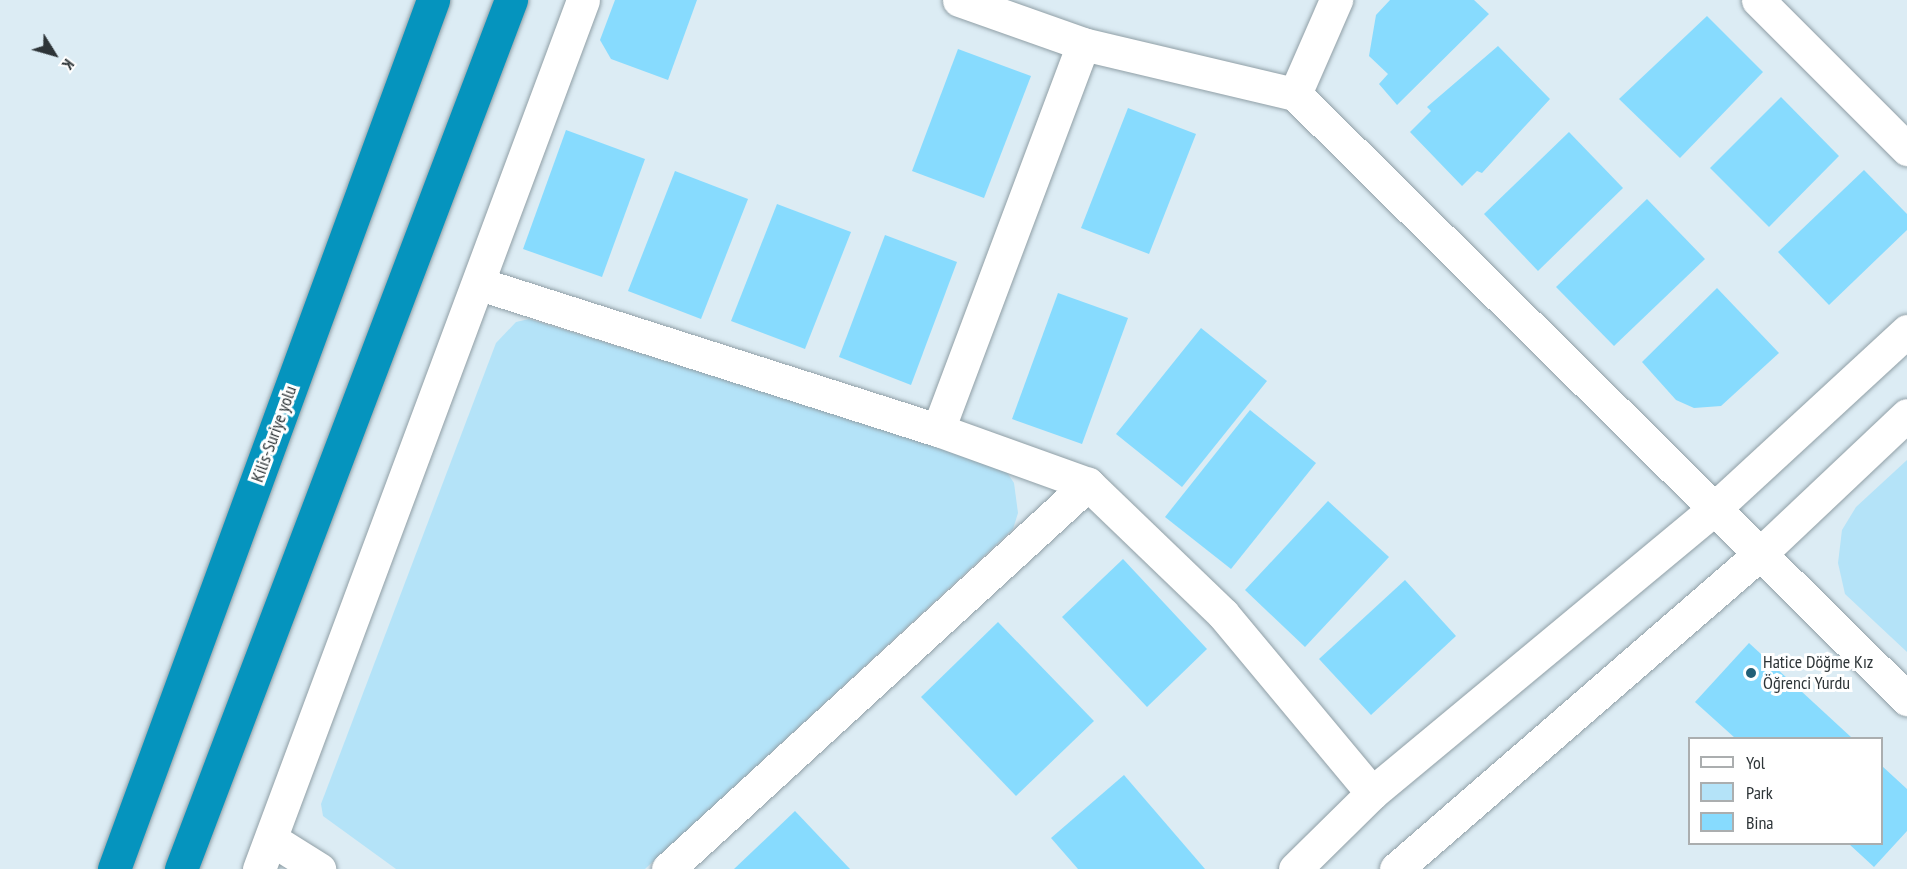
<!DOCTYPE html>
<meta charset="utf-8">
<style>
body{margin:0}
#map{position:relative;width:1907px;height:869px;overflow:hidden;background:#dcecf4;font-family:"PT Sans Narrow",sans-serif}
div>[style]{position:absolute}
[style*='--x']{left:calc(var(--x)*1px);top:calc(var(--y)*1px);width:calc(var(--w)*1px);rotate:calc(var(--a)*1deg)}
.green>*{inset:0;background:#b4e3f8}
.building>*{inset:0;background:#87dbfe}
.roads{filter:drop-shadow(0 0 2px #909fa6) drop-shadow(0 0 2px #909fa6)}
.minor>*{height:33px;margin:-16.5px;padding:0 16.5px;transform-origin:16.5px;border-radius:16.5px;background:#fff}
.highway>*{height:33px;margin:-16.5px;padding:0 16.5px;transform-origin:16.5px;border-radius:16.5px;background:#0594be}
.dots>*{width:16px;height:16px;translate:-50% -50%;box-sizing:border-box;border:3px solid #fff;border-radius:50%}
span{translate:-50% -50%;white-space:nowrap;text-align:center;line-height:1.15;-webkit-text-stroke:6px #fff;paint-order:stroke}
.street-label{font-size:18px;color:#2d3437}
.poi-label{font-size:18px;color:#2d3437}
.left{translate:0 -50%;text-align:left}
.legend{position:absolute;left:1688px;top:737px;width:195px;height:108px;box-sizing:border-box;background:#fff;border:2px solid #abaeaf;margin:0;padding:8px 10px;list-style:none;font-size:18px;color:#2d3437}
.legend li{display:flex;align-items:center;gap:12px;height:30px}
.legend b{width:30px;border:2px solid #abaeaf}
.north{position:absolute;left:24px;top:24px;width:60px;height:60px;-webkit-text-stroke:4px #fff;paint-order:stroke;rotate:127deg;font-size:16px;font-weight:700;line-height:24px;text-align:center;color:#2d3437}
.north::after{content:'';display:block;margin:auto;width:21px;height:27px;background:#2d3437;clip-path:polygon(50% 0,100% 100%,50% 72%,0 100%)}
</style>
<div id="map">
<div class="green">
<i style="clip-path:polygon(529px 319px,986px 460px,1006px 471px,1014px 483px,1018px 513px,1013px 529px,645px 869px,396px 869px,323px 816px,321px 804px,496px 343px,516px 322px)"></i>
<i style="clip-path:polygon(1907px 460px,1907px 652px,1845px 594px,1838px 563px,1842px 530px,1856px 507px)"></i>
</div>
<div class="building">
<i style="clip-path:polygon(615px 0,697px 0,668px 80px,611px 59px,600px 40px)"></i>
<i style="clip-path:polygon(1390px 0,1474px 0,1489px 14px,1397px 105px,1379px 84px,1388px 74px,1369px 56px,1376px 15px)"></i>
<i style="clip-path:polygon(1707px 16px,1763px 72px,1680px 158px,1619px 99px)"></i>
<i style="clip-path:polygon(1498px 46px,1550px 99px,1482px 173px,1477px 171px,1462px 186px,1410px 132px,1431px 111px,1427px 107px)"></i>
<i style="clip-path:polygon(958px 49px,1031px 76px,984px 198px,912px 171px)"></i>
<i style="clip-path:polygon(1781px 97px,1839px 156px,1769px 227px,1710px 168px)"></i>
<i style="clip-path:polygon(1128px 108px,1196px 134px,1149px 254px,1081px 228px)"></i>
<i style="clip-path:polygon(566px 130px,645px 159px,602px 277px,523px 249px)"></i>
<i style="clip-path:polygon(1569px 132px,1623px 188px,1538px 271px,1484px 214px)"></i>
<i style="clip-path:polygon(1864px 170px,1907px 214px,1907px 230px,1829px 305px,1778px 252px)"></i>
<i style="clip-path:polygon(675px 171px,748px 199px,701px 319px,628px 291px)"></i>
<i style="clip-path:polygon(1647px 199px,1705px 259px,1614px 346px,1556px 287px)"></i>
<i style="clip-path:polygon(777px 204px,851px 232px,805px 349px,731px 321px)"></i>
<i style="clip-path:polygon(885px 235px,957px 262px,911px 385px,839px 357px)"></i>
<i style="clip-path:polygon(1717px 288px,1779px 353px,1721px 406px,1694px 408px,1676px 400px,1642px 362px)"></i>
<i style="clip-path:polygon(1058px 293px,1128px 318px,1082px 444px,1012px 419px)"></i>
<i style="clip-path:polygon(1201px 328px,1267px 381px,1182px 487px,1116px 434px)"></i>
<i style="clip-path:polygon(1250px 410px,1316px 463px,1231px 569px,1165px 517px)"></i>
<i style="clip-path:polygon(1328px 501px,1389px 557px,1305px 647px,1245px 590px)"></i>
<i style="clip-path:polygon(1123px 559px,1207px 649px,1147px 707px,1062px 617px)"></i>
<i style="clip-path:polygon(1405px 580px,1456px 636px,1371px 715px,1319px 659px)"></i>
<i style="clip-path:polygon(998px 622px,1094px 721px,1016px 796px,921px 697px)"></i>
<i style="clip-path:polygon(1749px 643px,1852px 738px,1735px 738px,1695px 702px)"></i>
<i style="clip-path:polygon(1882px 766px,1907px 789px,1907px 831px,1874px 867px,1849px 844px,1882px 844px)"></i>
<i style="clip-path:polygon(1124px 775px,1205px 869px,1078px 869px,1051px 838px)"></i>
<i style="clip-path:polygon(795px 811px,850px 869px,734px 869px)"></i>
</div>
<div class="roads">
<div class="minor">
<i style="--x:959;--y:0;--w:132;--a:19.5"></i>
<i style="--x:1083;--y:44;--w:218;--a:13.3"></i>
<i style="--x:1295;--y:94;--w:861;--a:44.67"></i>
<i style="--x:1758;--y:0;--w:211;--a:45"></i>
<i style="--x:1295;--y:94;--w:103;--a:-66.4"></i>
<i style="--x:480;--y:284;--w:481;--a:17.7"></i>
<i style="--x:938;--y:430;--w:159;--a:19.8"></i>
<i style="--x:1088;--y:484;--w:187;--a:43.9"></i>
<i style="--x:1223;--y:614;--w:233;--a:50.2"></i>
<i style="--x:938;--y:430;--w:412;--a:-69.4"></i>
<i style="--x:271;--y:839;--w:57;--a:32"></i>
<i style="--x:259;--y:869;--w:927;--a:-69.55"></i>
<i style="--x:668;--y:869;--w:570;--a:-42.51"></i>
<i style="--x:1295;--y:869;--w:108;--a:-44.6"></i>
<i style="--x:1372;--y:793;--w:443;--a:-39.7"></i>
<i style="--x:1713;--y:510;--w:264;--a:-42.7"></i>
<i style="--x:1396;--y:869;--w:481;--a:-40.9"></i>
<i style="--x:1760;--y:554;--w:202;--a:-43.4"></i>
</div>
<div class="highway">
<i style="--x:114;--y:869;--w:926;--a:-69.84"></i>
<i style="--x:181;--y:869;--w:930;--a:-69.21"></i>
</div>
</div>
<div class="dots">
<i style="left:1751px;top:673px;background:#225f76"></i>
</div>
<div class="street-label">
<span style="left:274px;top:434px;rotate:-70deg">Kilis-Suriye yolu</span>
</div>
<div class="poi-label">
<span class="left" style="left:1763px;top:673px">Hatice Döğme Kız<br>Öğrenci Yurdu</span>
</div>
<ul class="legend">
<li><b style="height:8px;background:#fff"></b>Yol</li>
<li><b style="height:16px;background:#b4e3f8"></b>Park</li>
<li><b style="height:16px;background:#87dbfe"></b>Bina</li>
</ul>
<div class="north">K</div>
</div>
